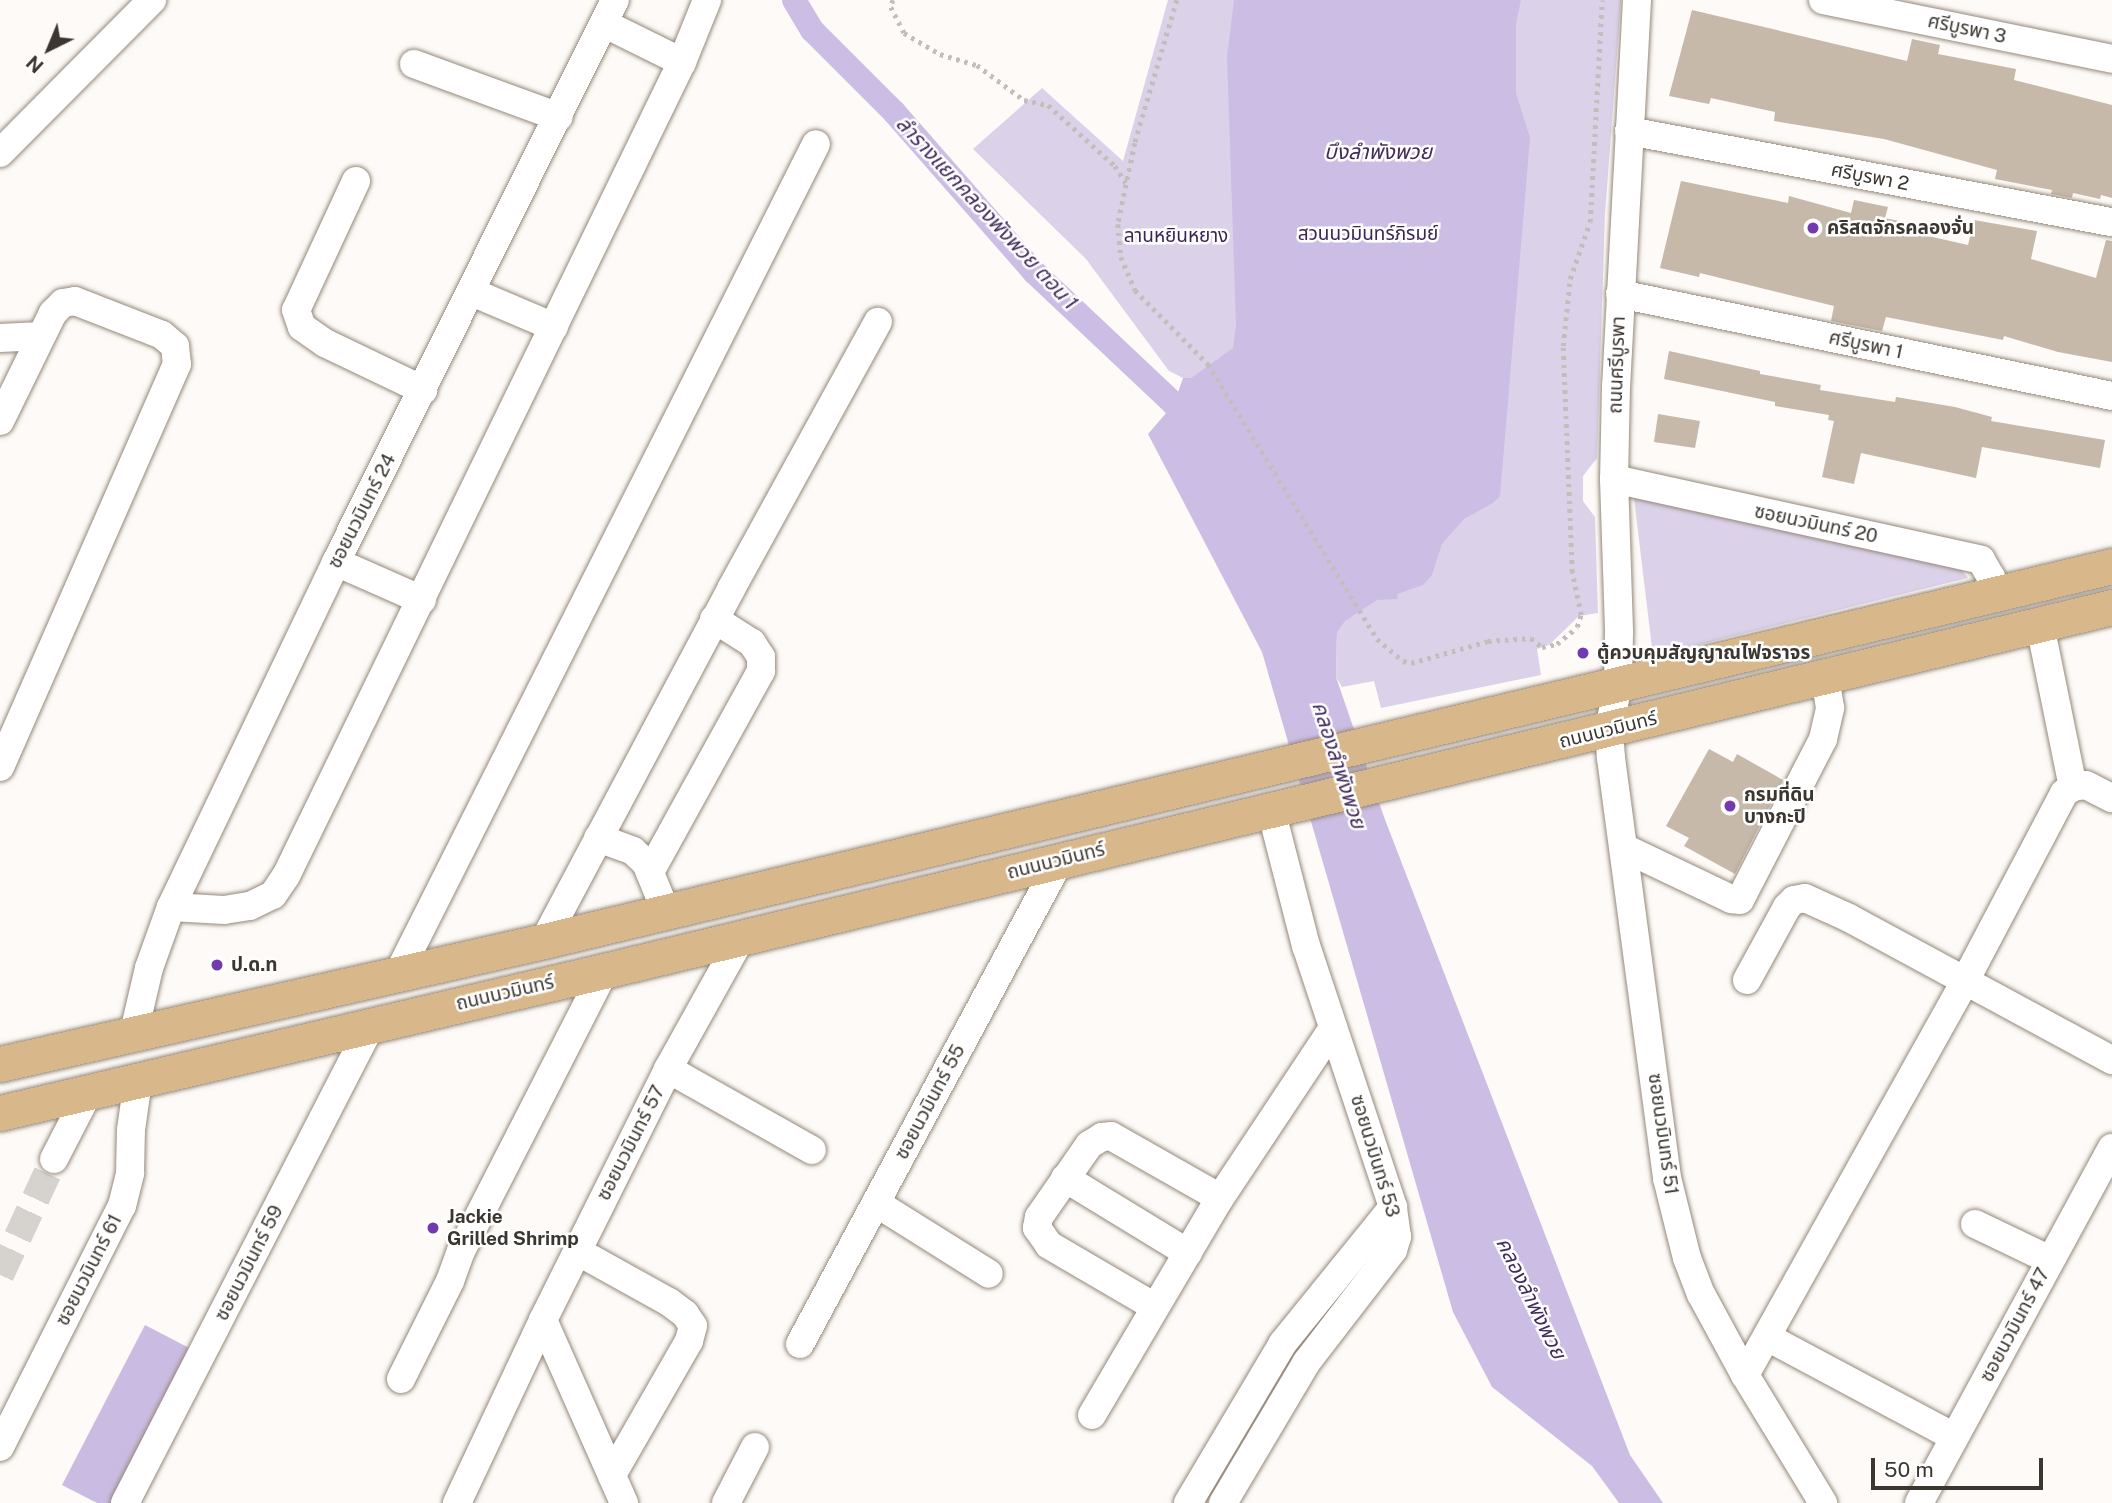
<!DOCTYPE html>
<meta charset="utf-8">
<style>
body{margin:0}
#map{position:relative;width:2112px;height:1503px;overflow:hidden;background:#fdfaf7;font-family:"Public Sans","Noto Sans Thai",sans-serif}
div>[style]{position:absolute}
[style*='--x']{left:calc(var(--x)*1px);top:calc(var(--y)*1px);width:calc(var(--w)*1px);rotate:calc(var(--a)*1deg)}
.green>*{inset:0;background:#dbd2ea}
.forest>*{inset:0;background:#cabbe2}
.water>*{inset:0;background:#ccbde5}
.canal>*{height:24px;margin:-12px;padding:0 12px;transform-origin:12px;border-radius:12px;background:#ccbde5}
.building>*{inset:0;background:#c6b9aa}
.minor-tunnel>*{height:28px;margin-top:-14px;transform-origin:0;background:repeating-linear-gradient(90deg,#d6d3cf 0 28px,transparent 0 42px)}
.path>*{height:4.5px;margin-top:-2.25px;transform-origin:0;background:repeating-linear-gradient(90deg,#c2bfbb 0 3.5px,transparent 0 8.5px)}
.roads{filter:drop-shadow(0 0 2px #95887a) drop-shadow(0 0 2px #95887a)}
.minor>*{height:28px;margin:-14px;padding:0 14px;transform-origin:14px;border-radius:14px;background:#fff}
.major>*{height:35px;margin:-17.5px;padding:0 17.5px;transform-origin:17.5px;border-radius:17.5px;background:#d8b88b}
.dots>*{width:19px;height:19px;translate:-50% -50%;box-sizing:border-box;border:4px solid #fff;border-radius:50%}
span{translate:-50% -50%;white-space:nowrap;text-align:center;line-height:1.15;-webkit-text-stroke:5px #fff;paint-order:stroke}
.street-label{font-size:19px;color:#3b3630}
.poi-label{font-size:19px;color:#3b3630;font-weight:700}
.left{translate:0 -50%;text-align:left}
.park-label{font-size:19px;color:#3b2556}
.water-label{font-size:21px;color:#422b5d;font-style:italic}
.north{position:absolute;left:14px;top:14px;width:70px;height:70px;-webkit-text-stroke:5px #fff;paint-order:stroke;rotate:223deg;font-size:19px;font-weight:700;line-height:28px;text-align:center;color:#3b3630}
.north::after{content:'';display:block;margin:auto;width:24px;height:32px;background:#3b3630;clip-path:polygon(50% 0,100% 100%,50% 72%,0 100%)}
.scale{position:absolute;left:1871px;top:1458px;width:172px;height:32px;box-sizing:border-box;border:4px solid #3b3630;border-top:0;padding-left:9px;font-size:21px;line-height:24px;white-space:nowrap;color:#3b3630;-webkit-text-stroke:5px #fff;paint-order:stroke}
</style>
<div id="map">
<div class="green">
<i style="clip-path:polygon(1168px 0,1621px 0,1605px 214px,1597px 458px,1583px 476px,1583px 501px,1595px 517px,1598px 613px,1579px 616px,1549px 645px,1537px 649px,1541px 675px,1381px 708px,1374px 681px,1342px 687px,1336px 677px,1337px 632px,1183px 378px,1169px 371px,1086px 259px,973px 149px,1042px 88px,1123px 161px)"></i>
<i style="clip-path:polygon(1633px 490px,1955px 561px,1968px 578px,1653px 656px)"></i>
</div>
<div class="forest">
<i style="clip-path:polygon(145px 1325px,195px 1351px,117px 1503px,97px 1503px,62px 1485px)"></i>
</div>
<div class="water">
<i style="clip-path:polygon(1234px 0,1521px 0,1516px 24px,1516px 93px,1530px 138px,1500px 496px,1493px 503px,1464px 519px,1442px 544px,1432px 575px,1423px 585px,1397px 594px,1398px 599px,1377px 600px,1345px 621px,1337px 632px,1336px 677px,1384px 817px,1630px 1455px,1663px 1503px,1619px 1503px,1592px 1466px,1492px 1387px,1453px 1312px,1262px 652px,1148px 434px,1174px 404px,1183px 378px,1191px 378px,1233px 348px,1236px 325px,1227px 57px)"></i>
</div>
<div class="canal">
<i style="--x:794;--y:0;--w:35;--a:59"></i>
<i style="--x:812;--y:30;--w:116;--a:45"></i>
<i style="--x:894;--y:112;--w:213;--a:48.8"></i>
<i style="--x:1034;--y:272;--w:192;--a:43.3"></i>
<i style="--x:1174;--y:404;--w:31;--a:52"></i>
</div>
<div class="building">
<i style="clip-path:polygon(1692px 10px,1907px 61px,1912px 39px,1940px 45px,1938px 54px,2016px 69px,2014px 80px,2112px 105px,2112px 198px,2101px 195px,2100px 199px,2073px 193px,2072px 198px,2051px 194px,2052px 190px,1995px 179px,1997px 170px,1884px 139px,1774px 121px,1775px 112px,1711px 98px,1709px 104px,1669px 96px)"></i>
<i style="clip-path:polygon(1681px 181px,1788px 203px,1789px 196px,1851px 213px,1854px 200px,1888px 207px,1885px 218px,1908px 223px,1906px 231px,1968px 245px,1974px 220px,2037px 231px,2031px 259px,2096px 278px,2106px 240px,2112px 241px,2112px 362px,2058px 352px,2004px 336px,2003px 340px,1886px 317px,1882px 331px,1831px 321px,1834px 306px,1700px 273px,1699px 277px,1660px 268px)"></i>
<i style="clip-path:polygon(1669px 351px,1760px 371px,1760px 374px,1821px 385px,1820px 390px,1895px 402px,1896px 397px,1955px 407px,1992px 417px,1991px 421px,2105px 440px,2100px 468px,1982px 447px,1976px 478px,1861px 453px,1854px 484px,1822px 477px,1834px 421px,1828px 420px,1829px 415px,1775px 406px,1775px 402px,1664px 379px)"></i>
<i style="clip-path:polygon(1658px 414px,1700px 421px,1695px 448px,1654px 442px)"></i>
<i style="clip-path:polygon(1709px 749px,1733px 762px,1737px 754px,1783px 780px,1735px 874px,1684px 846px,1689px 838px,1666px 826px)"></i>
</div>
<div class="minor-tunnel">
<i style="--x:0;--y:1275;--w:128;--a:-65"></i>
</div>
<div class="path">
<i style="--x:893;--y:0;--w:7;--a:106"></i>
<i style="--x:891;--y:7;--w:29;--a:63"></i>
<i style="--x:904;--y:33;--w:42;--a:30.3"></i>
<i style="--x:940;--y:54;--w:39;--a:17"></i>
<i style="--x:977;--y:65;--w:59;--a:36.7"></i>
<i style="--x:1024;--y:100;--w:25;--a:12"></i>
<i style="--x:1048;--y:105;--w:91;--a:42.3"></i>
<i style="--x:1115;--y:166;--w:20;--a:57"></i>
<i style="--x:1177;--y:0;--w:149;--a:106.4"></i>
<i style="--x:1135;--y:143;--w:83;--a:101.9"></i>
<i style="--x:1118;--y:224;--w:33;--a:85"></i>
<i style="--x:1121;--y:257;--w:36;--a:67"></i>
<i style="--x:1135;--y:290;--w:104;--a:45.4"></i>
<i style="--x:1208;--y:364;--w:323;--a:58.4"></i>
<i style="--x:1377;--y:639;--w:34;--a:40"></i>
<i style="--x:1403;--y:661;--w:8;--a:14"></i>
<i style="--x:1411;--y:663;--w:80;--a:-15.9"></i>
<i style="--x:1488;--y:641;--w:43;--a:-4"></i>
<i style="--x:1531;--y:638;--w:14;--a:39"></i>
<i style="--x:1542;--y:647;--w:15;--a:-11"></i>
<i style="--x:1557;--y:644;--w:26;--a:-40"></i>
<i style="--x:1577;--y:627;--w:13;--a:-72"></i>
<i style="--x:1581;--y:615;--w:44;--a:-101.8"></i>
<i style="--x:1572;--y:572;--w:226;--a:-92.3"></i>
<i style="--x:1563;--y:346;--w:67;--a:-84"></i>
<i style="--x:1570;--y:279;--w:60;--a:-70.7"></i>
<i style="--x:1590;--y:222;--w:222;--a:-86.9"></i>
</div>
<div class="roads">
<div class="minor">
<i style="--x:1637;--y:0;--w:387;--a:93.1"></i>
<i style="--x:1616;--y:386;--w:93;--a:91.2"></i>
<i style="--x:1614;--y:479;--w:154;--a:88.1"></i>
<i style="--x:1619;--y:633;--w:51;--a:91.1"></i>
<i style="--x:1618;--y:684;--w:47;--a:101.1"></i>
<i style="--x:1609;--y:730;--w:28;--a:86"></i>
<i style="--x:1611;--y:758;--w:424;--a:82.4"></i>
<i style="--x:1667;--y:1178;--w:82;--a:76"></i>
<i style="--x:1687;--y:1258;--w:39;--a:69"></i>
<i style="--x:1701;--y:1294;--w:92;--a:61.5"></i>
<i style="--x:1745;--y:1375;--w:150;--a:58.6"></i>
<i style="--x:1823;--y:0;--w:295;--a:11.5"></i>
<i style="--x:605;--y:24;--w:86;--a:26.3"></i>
<i style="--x:414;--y:64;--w:154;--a:20.1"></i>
<i style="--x:1629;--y:131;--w:491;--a:10.7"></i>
<i style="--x:0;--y:153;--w:216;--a:-45.2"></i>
<i style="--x:356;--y:181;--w:142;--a:114.9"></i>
<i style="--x:296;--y:310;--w:18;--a:71"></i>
<i style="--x:302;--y:327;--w:28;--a:35"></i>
<i style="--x:325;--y:343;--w:109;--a:25.6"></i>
<i style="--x:472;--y:292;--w:89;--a:23.1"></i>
<i style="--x:1620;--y:294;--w:502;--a:11.71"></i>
<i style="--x:0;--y:338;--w:41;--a:-2.8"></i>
<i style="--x:0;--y:421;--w:120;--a:-63.9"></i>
<i style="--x:53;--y:313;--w:14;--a:-45"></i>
<i style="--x:63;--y:303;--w:12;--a:-9"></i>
<i style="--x:75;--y:301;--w:93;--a:21.3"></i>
<i style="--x:162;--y:335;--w:17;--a:40"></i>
<i style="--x:175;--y:346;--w:18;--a:84"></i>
<i style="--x:177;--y:364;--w:440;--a:113.7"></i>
<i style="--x:1614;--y:479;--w:376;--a:12.4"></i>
<i style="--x:1981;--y:560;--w:20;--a:60"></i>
<i style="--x:1991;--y:577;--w:17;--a:80"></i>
<i style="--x:336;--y:562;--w:94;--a:23.8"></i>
<i style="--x:2040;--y:625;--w:165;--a:78.5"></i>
<i style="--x:598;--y:838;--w:37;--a:20"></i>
<i style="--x:633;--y:851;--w:18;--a:43"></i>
<i style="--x:646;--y:863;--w:53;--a:67.8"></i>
<i style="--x:1624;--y:848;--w:119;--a:25.5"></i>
<i style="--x:1731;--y:899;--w:9;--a:6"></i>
<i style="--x:1740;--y:900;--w:181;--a:-62.7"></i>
<i style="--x:1823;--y:739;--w:32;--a:-77"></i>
<i style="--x:1830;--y:708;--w:32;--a:-99"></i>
<i style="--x:650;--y:872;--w:230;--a:-61.1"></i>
<i style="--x:761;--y:671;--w:14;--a:-90"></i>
<i style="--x:761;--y:657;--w:17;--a:-123"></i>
<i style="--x:752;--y:643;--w:45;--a:-147.7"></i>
<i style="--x:171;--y:907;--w:53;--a:3.2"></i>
<i style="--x:224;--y:910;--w:26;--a:-9"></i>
<i style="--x:250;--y:906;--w:25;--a:-26"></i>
<i style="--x:273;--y:895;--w:23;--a:-56"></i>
<i style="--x:286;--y:876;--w:905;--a:-64.06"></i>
<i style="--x:682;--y:62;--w:67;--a:-68"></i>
<i style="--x:544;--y:941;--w:399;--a:-62"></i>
<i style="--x:731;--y:589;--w:305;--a:-61.2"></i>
<i style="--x:398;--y:974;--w:929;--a:-63.27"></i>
<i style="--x:1747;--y:980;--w:83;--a:-61.3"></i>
<i style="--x:1787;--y:907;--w:10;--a:-45"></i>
<i style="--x:1794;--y:900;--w:11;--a:-10"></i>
<i style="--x:1805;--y:898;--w:48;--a:24.4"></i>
<i style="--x:1849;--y:918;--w:299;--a:28.4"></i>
<i style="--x:134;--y:1032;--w:66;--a:-76.8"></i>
<i style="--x:149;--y:968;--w:65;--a:-70.2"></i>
<i style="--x:171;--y:907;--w:382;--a:-64.4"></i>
<i style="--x:336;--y:562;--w:627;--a:-63.6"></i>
<i style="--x:668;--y:1069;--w:165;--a:29.4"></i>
<i style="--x:54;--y:1159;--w:74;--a:-62.7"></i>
<i style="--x:1065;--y:1178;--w:144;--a:31.4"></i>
<i style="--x:876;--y:1203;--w:133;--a:32.1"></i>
<i style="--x:1975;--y:1224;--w:83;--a:25.6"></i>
<i style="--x:577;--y:1251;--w:105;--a:29"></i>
<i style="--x:669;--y:1302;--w:20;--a:37"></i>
<i style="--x:685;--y:1314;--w:14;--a:56"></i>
<i style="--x:693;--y:1326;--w:16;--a:105"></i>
<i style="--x:689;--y:1341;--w:155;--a:119.9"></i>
<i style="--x:1155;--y:1307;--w:123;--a:-149.7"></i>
<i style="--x:1049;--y:1245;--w:21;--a:-125"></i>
<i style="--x:1037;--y:1228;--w:11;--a:-80"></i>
<i style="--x:1039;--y:1217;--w:88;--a:-55.2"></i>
<i style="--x:1089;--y:1145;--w:15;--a:-32"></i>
<i style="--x:1102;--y:1137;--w:9;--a:-6"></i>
<i style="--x:1111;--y:1136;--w:125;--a:29.6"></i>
<i style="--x:543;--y:1320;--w:200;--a:66.1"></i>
<i style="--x:1767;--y:1337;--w:212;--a:28.1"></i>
<i style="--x:800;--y:1344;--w:549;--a:-61.76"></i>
<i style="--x:1745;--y:1375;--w:451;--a:-60.8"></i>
<i style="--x:1965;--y:981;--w:212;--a:-62.2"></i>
<i style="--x:2064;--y:793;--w:11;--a:-34"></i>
<i style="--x:2073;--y:787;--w:13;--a:-9"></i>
<i style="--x:2086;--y:785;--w:29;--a:27"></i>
<i style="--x:401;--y:1379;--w:110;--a:-63.4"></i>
<i style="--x:450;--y:1281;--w:32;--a:-70"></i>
<i style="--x:461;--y:1251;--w:314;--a:-62.9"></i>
<i style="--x:1092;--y:1415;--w:252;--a:-59.5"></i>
<i style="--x:1220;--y:1198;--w:204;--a:-56.4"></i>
<i style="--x:0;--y:1447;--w:270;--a:-63.2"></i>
<i style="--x:122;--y:1206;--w:34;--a:-76"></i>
<i style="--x:130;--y:1173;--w:43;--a:-88.7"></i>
<i style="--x:131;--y:1130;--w:50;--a:-82"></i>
<i style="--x:125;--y:1503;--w:540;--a:-62.77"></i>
<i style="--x:457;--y:1503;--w:202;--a:-64.8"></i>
<i style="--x:543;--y:1320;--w:280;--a:-63.5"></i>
<i style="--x:668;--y:1069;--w:150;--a:-60.9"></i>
<i style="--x:726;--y:1503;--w:63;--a:-62.6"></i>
<i style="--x:1188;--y:1503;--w:186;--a:-59.3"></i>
<i style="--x:1283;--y:1343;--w:175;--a:-51"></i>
<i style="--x:1223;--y:1503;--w:163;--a:-59.3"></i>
<i style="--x:1306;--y:1363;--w:143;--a:-52.4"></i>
<i style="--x:1393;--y:1250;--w:14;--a:-73"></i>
<i style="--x:1397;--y:1237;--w:30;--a:-98"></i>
<i style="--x:1393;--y:1207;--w:275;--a:-108.4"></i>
<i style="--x:1306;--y:946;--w:140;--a:-104.4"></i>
<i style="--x:1919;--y:1503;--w:404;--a:-61.5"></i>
</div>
<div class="major">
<i style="--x:0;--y:1064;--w:558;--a:-12.74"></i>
<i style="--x:544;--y:941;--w:1612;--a:-13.45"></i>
<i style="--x:0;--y:1113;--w:620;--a:-13.23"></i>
<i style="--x:604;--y:971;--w:1551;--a:-13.57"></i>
</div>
</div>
<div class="dots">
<i style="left:1813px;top:228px;background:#7339af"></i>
<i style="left:1583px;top:653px;background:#7339af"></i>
<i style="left:1730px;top:806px;background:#7339af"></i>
<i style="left:217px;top:965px;background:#7339af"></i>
<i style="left:433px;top:1228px;background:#7339af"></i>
</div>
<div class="street-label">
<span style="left:1967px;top:29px;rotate:12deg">ศรีบูรพา 3</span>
<span style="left:1870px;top:177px;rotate:11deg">ศรีบูรพา 2</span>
<span style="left:1866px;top:345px;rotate:12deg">ศรีบูรพา 1</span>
<span style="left:1617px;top:365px;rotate:-88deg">ถนนศรีบูรพา</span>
<span style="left:362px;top:511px;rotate:-63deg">ซอยนวมินทร์ 24</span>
<span style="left:1816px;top:524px;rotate:12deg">ซอยนวมินทร์ 20</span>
<span style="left:1608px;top:730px;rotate:-14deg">ถนนนวมินทร์</span>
<span style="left:1056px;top:861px;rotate:-14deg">ถนนนวมินทร์</span>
<span style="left:505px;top:993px;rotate:-13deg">ถนนนวมินทร์</span>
<span style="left:930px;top:1102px;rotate:-62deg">ซอยนวมินทร์ 55</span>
<span style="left:1663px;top:1134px;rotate:82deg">ซอยนวมินทร์ 51</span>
<span style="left:631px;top:1143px;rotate:-63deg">ซอยนวมินทร์ 57</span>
<span style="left:1375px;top:1156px;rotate:73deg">ซอยนวมินทร์ 53</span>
<span style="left:249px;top:1263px;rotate:-63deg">ซอยนวมินทร์ 59</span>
<span style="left:89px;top:1270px;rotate:-63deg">ซอยนวมินทร์ 61</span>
<span style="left:2015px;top:1325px;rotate:-62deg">ซอยนวมินทร์ 47</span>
</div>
<div class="poi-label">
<span class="left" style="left:1827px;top:228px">คริสตจักรคลองจั่น</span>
<span class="left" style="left:1597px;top:653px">ตู้ควบคุมสัญญาณไฟจราจร</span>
<span class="left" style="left:1744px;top:806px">กรมที่ดิน<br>บางกะปิ</span>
<span class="left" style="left:231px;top:965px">ป.ด.ท</span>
<span class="left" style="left:447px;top:1228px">Jackie<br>Grilled Shrimp</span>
</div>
<div class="park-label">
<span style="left:1368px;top:234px">สวนนวมินทร์ภิรมย์</span>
<span style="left:1176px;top:236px">ลานหยินหยาง</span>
</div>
<div class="water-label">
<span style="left:1378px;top:152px">บึงลำพังพวย</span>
<span style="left:987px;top:213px;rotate:47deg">ลำรางแยกคลองพังพวย ตอน 1</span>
<span style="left:1339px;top:765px;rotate:72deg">คลองลำพังพวย</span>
<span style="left:1531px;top:1298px;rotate:64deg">คลองลำพังพวย</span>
</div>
<div class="north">N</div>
<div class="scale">50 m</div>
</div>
